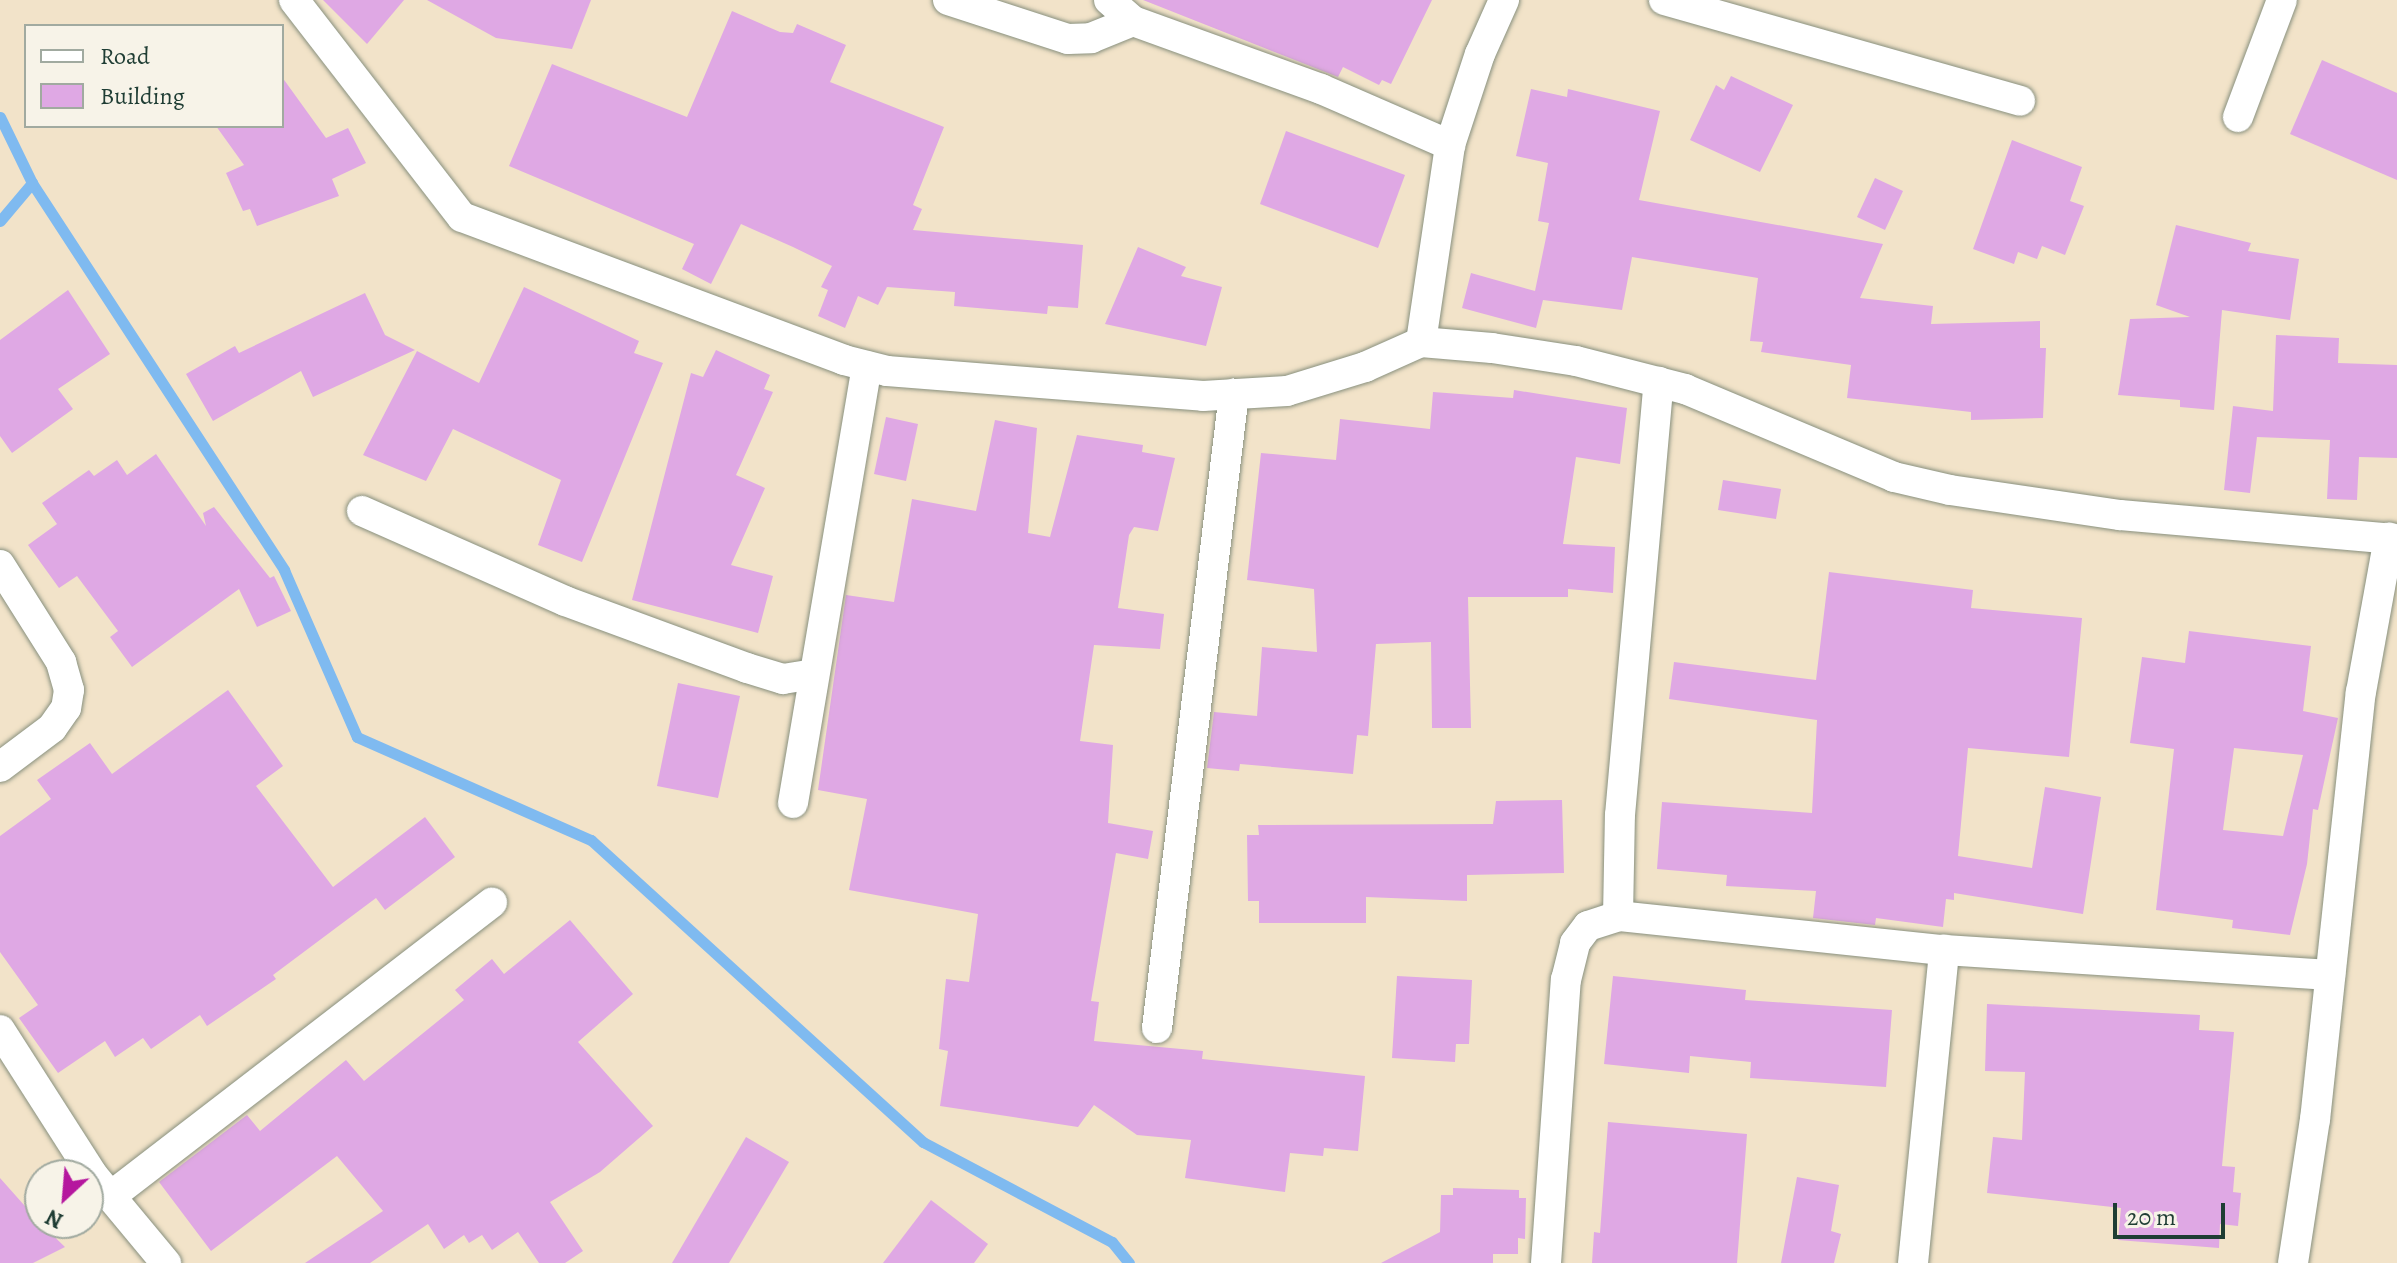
<!DOCTYPE html>
<style>
body{margin:0}
#map{position:relative;width:2397px;height:1263px;overflow:hidden;background:#f2e3c9;font-family:Alegreya,serif}
div>[style]{position:absolute}
[style*='--x']{left:calc(var(--x)*1px);top:calc(var(--y)*1px);width:calc(var(--w)*1px);rotate:calc(var(--a)*1deg)}
.stream>*{height:11px;margin:-5.5px;padding:0 5.5px;transform-origin:5.5px;border-radius:5.5px;background:#7fbaf0}
.building>*{inset:0;background:#dfa8e4}
.roads{filter:drop-shadow(0 0 2px #88907e) drop-shadow(0 0 2px #88907e)}
.minor>*{height:30px;margin:-15px;padding:0 15px;transform-origin:15px;border-radius:15px;background:#fff}
span{translate:-50% -50%;white-space:nowrap;text-align:center;line-height:1.15;-webkit-text-stroke:7px #f7f3e8;paint-order:stroke}
.legend{position:absolute;left:24px;top:24px;width:260px;height:104px;box-sizing:border-box;background:#f7f3e8;border:2px solid #a1aaa0;margin:0;padding:10px 14px;list-style:none;font-size:24px;color:#1f3d34}
.legend li{display:flex;align-items:center;gap:16px;height:40px}
.legend b{width:40px;border:2px solid #a1aaa0}
.north{position:absolute;left:24px;top:1159px;width:80px;height:80px;box-sizing:border-box;background:#f7f3e8;border:2px solid #a1aaa0;border-radius:50%;rotate:206deg;font-size:22px;font-weight:700;line-height:32px;text-align:center;color:#1f3d34}
.north::after{content:'';display:block;margin:auto;width:28px;height:36px;background:#b5179e;clip-path:polygon(50% 0,100% 100%,50% 72%,0 100%)}
.scale{position:absolute;left:2113px;top:1203px;width:112px;height:36px;box-sizing:border-box;border:4px solid #1f3d34;border-top:0;padding-left:10px;font-size:24px;line-height:28px;white-space:nowrap;color:#1f3d34;-webkit-text-stroke:6px #f7f3e8;paint-order:stroke}
</style>
<div id="map">
<div class="stream">
<i style="--x:0;--y:117;--w:73;--a:64.1"></i>
<i style="--x:32;--y:183;--w:462;--a:56.9"></i>
<i style="--x:284;--y:570;--w:182;--a:66.4"></i>
<i style="--x:357;--y:737;--w:256;--a:23.8"></i>
<i style="--x:591;--y:840;--w:449;--a:42.3"></i>
<i style="--x:923;--y:1142;--w:214;--a:27.9"></i>
<i style="--x:1112;--y:1242;--w:27;--a:51"></i>
<i style="--x:0;--y:221;--w:50;--a:-49.9"></i>
</div>
<div class="building">
<i style="clip-path:polygon(323px 0,404px 0,367px 44px)"></i>
<i style="clip-path:polygon(427px 0,591px 0,572px 49px,496px 38px)"></i>
<i style="clip-path:polygon(1143px 0,1432px 0,1391px 84px,1382px 80px,1379px 85px,1343px 67px,1338px 77px)"></i>
<i style="clip-path:polygon(732px 11px,780px 32px,793px 33px,797px 24px,846px 45px,830px 82px,944px 127px,913px 205px,922px 209px,913px 230px,1083px 245px,1078px 308px,1048px 306px,1047px 314px,954px 306px,955px 292px,887px 287px,878px 305px,858px 296px,845px 328px,818px 316px,828px 290px,821px 287px,832px 266px,793px 247px,741px 224px,711px 284px,682px 269px,694px 244px,509px 166px,552px 64px,687px 117px)"></i>
<i style="clip-path:polygon(2322px 60px,2397px 93px,2397px 180px,2290px 134px)"></i>
<i style="clip-path:polygon(1731px 76px,1793px 105px,1760px 172px,1690px 140px,1716px 85px,1724px 90px)"></i>
<i style="clip-path:polygon(282px 77px,326px 138px,348px 128px,366px 163px,332px 179px,339px 196px,257px 226px,250px 209px,243px 211px,226px 173px,244px 165px,216px 126px,282px 126px)"></i>
<i style="clip-path:polygon(1531px 89px,1567px 97px,1568px 89px,1660px 111px,1639px 200px,1883px 244px,1860px 298px,1933px 306px,1931px 324px,2040px 321px,2040px 348px,2046px 348px,2043px 418px,1971px 420px,1971px 412px,1847px 398px,1851px 365px,1761px 352px,1763px 342px,1750px 341px,1758px 278px,1632px 257px,1622px 310px,1543px 300px,1536px 328px,1462px 308px,1471px 273px,1535px 291px,1549px 223px,1538px 221px,1548px 163px,1516px 156px)"></i>
<i style="clip-path:polygon(1286px 131px,1405px 175px,1378px 248px,1260px 204px)"></i>
<i style="clip-path:polygon(2012px 140px,2082px 167px,2070px 201px,2084px 206px,2065px 255px,2042px 246px,2037px 259px,2018px 252px,2014px 264px,1973px 249px)"></i>
<i style="clip-path:polygon(1875px 178px,1903px 191px,1885px 230px,1857px 217px)"></i>
<i style="clip-path:polygon(2176px 225px,2251px 243px,2248px 251px,2299px 259px,2290px 320px,2222px 310px,2214px 410px,2180px 407px,2180px 400px,2118px 395px,2130px 319px,2190px 317px,2156px 305px)"></i>
<i style="clip-path:polygon(1138px 247px,1186px 267px,1181px 276px,1222px 287px,1206px 346px,1105px 324px)"></i>
<i style="clip-path:polygon(524px 287px,639px 341px,634px 353px,663px 363px,582px 562px,538px 545px,561px 480px,523px 462px,453px 429px,426px 481px,363px 455px,417px 351px,479px 383px)"></i>
<i style="clip-path:polygon(68px 290px,110px 354px,58px 389px,73px 409px,12px 453px,0 436px,0 340px)"></i>
<i style="clip-path:polygon(365px 293px,385px 335px,415px 350px,313px 397px,301px 371px,213px 421px,186px 374px,235px 346px,239px 353px)"></i>
<i style="clip-path:polygon(2276px 335px,2339px 338px,2338px 363px,2397px 365px,2397px 458px,2359px 457px,2357px 500px,2327px 499px,2330px 440px,2257px 437px,2250px 493px,2224px 490px,2233px 406px,2273px 411px)"></i>
<i style="clip-path:polygon(716px 350px,770px 375px,764px 389px,773px 392px,736px 475px,765px 488px,731px 565px,773px 576px,758px 633px,632px 600px,691px 373px,703px 377px)"></i>
<i style="clip-path:polygon(1514px 390px,1627px 408px,1620px 464px,1576px 457px,1563px 544px,1615px 547px,1613px 593px,1568px 589px,1568px 597px,1468px 597px,1471px 728px,1432px 728px,1431px 642px,1376px 644px,1368px 736px,1357px 735px,1353px 774px,1240px 764px,1239px 771px,1207px 768px,1214px 712px,1257px 716px,1262px 647px,1317px 652px,1314px 589px,1247px 580px,1261px 453px,1336px 460px,1340px 419px,1430px 429px,1433px 392px,1513px 398px)"></i>
<i style="clip-path:polygon(886px 417px,918px 424px,906px 481px,874px 474px)"></i>
<i style="clip-path:polygon(995px 420px,1037px 428px,1028px 533px,1050px 537px,1077px 435px,1143px 445px,1142px 452px,1175px 458px,1158px 531px,1134px 527px,1129px 535px,1118px 608px,1164px 614px,1160px 649px,1094px 645px,1080px 741px,1113px 745px,1108px 823px,1153px 831px,1148px 859px,1116px 853px,1091px 1001px,1099px 1002px,1094px 1041px,1203px 1051px,1202px 1059px,1365px 1076px,1358px 1151px,1324px 1148px,1323px 1156px,1290px 1153px,1285px 1192px,1185px 1178px,1191px 1140px,1137px 1135px,1094px 1105px,1078px 1127px,940px 1106px,948px 1051px,939px 1049px,946px 979px,969px 982px,978px 914px,849px 890px,867px 799px,818px 790px,846px 595px,894px 602px,912px 499px,976px 511px)"></i>
<i style="clip-path:polygon(156px 454px,206px 526px,203px 513px,214px 507px,270px 578px,274px 576px,291px 611px,257px 627px,239px 589px,132px 667px,110px 637px,118px 631px,77px 576px,59px 588px,28px 545px,57px 524px,42px 503px,89px 470px,94px 476px,117px 460px,127px 475px)"></i>
<i style="clip-path:polygon(1723px 480px,1781px 489px,1776px 519px,1718px 510px)"></i>
<i style="clip-path:polygon(1829px 572px,1973px 590px,1971px 608px,2082px 618px,2069px 757px,1968px 748px,1958px 856px,2032px 868px,2045px 787px,2101px 797px,2083px 914px,1954px 893px,1954px 900px,1946px 899px,1943px 927px,1876px 918px,1875px 925px,1813px 918px,1816px 891px,1726px 886px,1727px 875px,1657px 869px,1662px 802px,1812px 813px,1817px 720px,1669px 699px,1674px 662px,1816px 680px)"></i>
<i style="clip-path:polygon(evenodd,2189px 631px,2311px 646px,2303px 711px,2338px 718px,2318px 810px,2313px 809px,2307px 864px,2290px 935px,2232px 928px,2233px 920px,2156px 910px,2174px 749px,2130px 743px,2142px 657px,2185px 663px,2189px 631px,2234px 748px,2303px 755px,2283px 836px,2223px 830px,2234px 748px)"></i>
<i style="clip-path:polygon(678px 683px,740px 696px,718px 798px,657px 786px)"></i>
<i style="clip-path:polygon(228px 690px,283px 766px,256px 786px,333px 887px,425px 817px,455px 857px,385px 910px,376px 898px,273px 975px,276px 979px,207px 1026px,200px 1015px,151px 1049px,143px 1038px,115px 1057px,105px 1041px,58px 1073px,19px 1018px,38px 1005px,0 952px,0 836px,51px 799px,37px 780px,90px 743px,112px 774px)"></i>
<i style="clip-path:polygon(1562px 800px,1564px 873px,1467px 875px,1467px 901px,1366px 897px,1366px 923px,1259px 923px,1259px 901px,1248px 901px,1247px 835px,1259px 835px,1258px 825px,1493px 824px,1496px 801px)"></i>
<i style="clip-path:polygon(570px 920px,633px 994px,578px 1042px,653px 1126px,600px 1172px,550px 1202px,583px 1251px,565px 1263px,539px 1263px,518px 1232px,492px 1250px,482px 1235px,469px 1243px,464px 1235px,444px 1249px,428px 1224px,370px 1263px,305px 1263px,383px 1211px,337px 1156px,211px 1251px,159px 1182px,247px 1115px,260px 1131px,346px 1060px,364px 1081px,464px 1000px,455px 990px,492px 959px,504px 974px)"></i>
<i style="clip-path:polygon(1397px 976px,1472px 980px,1469px 1044px,1456px 1044px,1455px 1062px,1392px 1058px)"></i>
<i style="clip-path:polygon(1613px 976px,1746px 990px,1745px 1000px,1892px 1010px,1886px 1087px,1750px 1078px,1751px 1062px,1690px 1056px,1689px 1073px,1604px 1064px)"></i>
<i style="clip-path:polygon(1987px 1004px,2200px 1015px,2199px 1030px,2234px 1032px,2222px 1166px,2235px 1167px,2233px 1192px,2241px 1193px,2238px 1226px,2220px 1224px,2219px 1248px,2118px 1240px,2121px 1208px,1987px 1193px,1993px 1137px,2022px 1140px,2025px 1072px,1985px 1071px)"></i>
<i style="clip-path:polygon(1608px 1122px,1747px 1134px,1737px 1263px,1592px 1263px,1594px 1232px,1600px 1233px)"></i>
<i style="clip-path:polygon(746px 1137px,789px 1162px,729px 1263px,672px 1263px)"></i>
<i style="clip-path:polygon(1797px 1177px,1839px 1185px,1831px 1231px,1841px 1234px,1834px 1263px,1781px 1263px)"></i>
<i style="clip-path:polygon(0 1178px,40px 1223px,65px 1247px,33px 1263px,0 1263px)"></i>
<i style="clip-path:polygon(1453px 1188px,1519px 1190px,1519px 1198px,1526px 1198px,1525px 1239px,1518px 1238px,1518px 1254px,1493px 1254px,1493px 1263px,1381px 1263px,1440px 1232px,1441px 1195px,1453px 1195px)"></i>
<i style="clip-path:polygon(931px 1200px,988px 1244px,974px 1263px,883px 1263px)"></i>
</div>
<div class="roads">
<div class="minor">
<i style="--x:294;--y:0;--w:274;--a:52.3"></i>
<i style="--x:462;--y:217;--w:408;--a:20.5"></i>
<i style="--x:844;--y:360;--w:44;--a:14.3"></i>
<i style="--x:887;--y:371;--w:317;--a:4.5"></i>
<i style="--x:1203;--y:396;--w:84;--a:-3.4"></i>
<i style="--x:1287;--y:391;--w:82;--a:-17.1"></i>
<i style="--x:1365;--y:367;--w:61;--a:-24.1"></i>
<i style="--x:1421;--y:342;--w:71;--a:4.8"></i>
<i style="--x:1492;--y:348;--w:85;--a:8.8"></i>
<i style="--x:1576;--y:361;--w:113;--a:14.4"></i>
<i style="--x:1685;--y:389;--w:227;--a:22.8"></i>
<i style="--x:1894;--y:477;--w:57;--a:13.1"></i>
<i style="--x:1950;--y:490;--w:172;--a:8.4"></i>
<i style="--x:2120;--y:515;--w:278;--a:5"></i>
<i style="--x:948;--y:0;--w:126;--a:18"></i>
<i style="--x:1068;--y:39;--w:23;--a:-2"></i>
<i style="--x:1091;--y:38;--w:45;--a:-22"></i>
<i style="--x:1109;--y:0;--w:32;--a:41"></i>
<i style="--x:1133;--y:21;--w:200;--a:19.9"></i>
<i style="--x:1321;--y:89;--w:141;--a:23.5"></i>
<i style="--x:1664;--y:0;--w:370;--a:15.8"></i>
<i style="--x:2238;--y:117;--w:125;--a:-69.4"></i>
<i style="--x:1421;--y:342;--w:199;--a:-81.6"></i>
<i style="--x:1450;--y:145;--w:96;--a:-71.8"></i>
<i style="--x:1480;--y:54;--w:59;--a:-66"></i>
<i style="--x:362;--y:511;--w:222;--a:23.9"></i>
<i style="--x:565;--y:601;--w:194;--a:20.2"></i>
<i style="--x:747;--y:668;--w:38;--a:17"></i>
<i style="--x:783;--y:679;--w:30;--a:-9"></i>
<i style="--x:0;--y:565;--w:115;--a:57.8"></i>
<i style="--x:61;--y:662;--w:29;--a:74"></i>
<i style="--x:69;--y:690;--w:18;--a:99"></i>
<i style="--x:66;--y:708;--w:24;--a:125"></i>
<i style="--x:52;--y:728;--w:65;--a:143.1"></i>
<i style="--x:793;--y:803;--w:443;--a:-80.4"></i>
<i style="--x:1618;--y:916;--w:101;--a:-88.9"></i>
<i style="--x:1620;--y:815;--w:435;--a:-84.9"></i>
<i style="--x:1157;--y:1028;--w:639;--a:-83.08"></i>
<i style="--x:0;--y:1030;--w:171;--a:57.4"></i>
<i style="--x:92;--y:1174;--w:116;--a:50.3"></i>
<i style="--x:111;--y:1196;--w:481;--a:-37.6"></i>
<i style="--x:1546;--y:1263;--w:284;--a:-86"></i>
<i style="--x:1566;--y:980;--w:38;--a:-76"></i>
<i style="--x:1575;--y:943;--w:21;--a:-53"></i>
<i style="--x:1588;--y:926;--w:32;--a:-18"></i>
<i style="--x:1618;--y:916;--w:328;--a:6"></i>
<i style="--x:1944;--y:950;--w:387;--a:3.7"></i>
<i style="--x:1913;--y:1263;--w:315;--a:-84.3"></i>
<i style="--x:2293;--y:1263;--w:145;--a:-81.3"></i>
<i style="--x:2315;--y:1120;--w:430;--a:-83.9"></i>
<i style="--x:2361;--y:692;--w:157;--a:-79.7"></i>
</div>
</div>
<ul class="legend">
<li><b style="height:10px;background:#fff"></b>Road</li>
<li><b style="height:22px;background:#dfa8e4"></b>Building</li>
</ul>
<div class="north">N</div>
<div class="scale">20 m</div>
</div>
